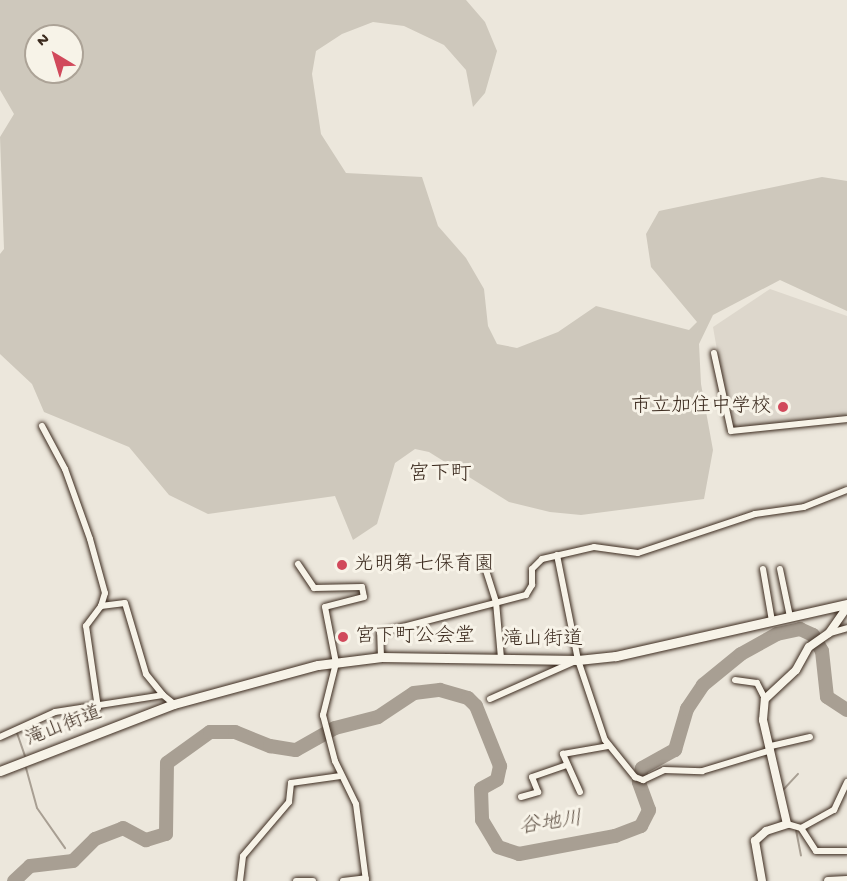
<!DOCTYPE html>
<meta charset="utf-8">
<style>
body{margin:0}
#map{position:relative;width:847px;height:881px;overflow:hidden;background:#ece7dc;font-family:"Gochi Hand","Klee One",sans-serif}
div>[style]{position:absolute}
[style*='--x']{left:calc(var(--x)*1px);top:calc(var(--y)*1px);width:calc(var(--w)*1px);rotate:calc(var(--a)*1deg)}
.built>*{inset:0;background:#ddd7cc}
.green>*{inset:0;background:#cec8bc}
.stream>*{height:2px;margin:-1px;padding:0 1px;transform-origin:1px;border-radius:1px;background:#a89f93}
.river>*{height:14px;margin:-7px;padding:0 7px;transform-origin:7px;border-radius:7px;background:#a89f93}
.roads{filter:drop-shadow(0 0 2px #3b2a1e) drop-shadow(0 0 2px #3b2a1e)}
.minor>*{height:6px;margin:-3px;padding:0 3px;transform-origin:3px;border-radius:3px;background:#f7f3e8}
.secondary>*{height:8px;margin:-4px;padding:0 4px;transform-origin:4px;border-radius:4px;background:#f7f3e8}
.trunk>*{height:9px;margin:-4.5px;padding:0 4.5px;transform-origin:4.5px;border-radius:4.5px;background:#f7f3e8}
.dots>*{width:16px;height:16px;translate:-50% -50%;box-sizing:border-box;border:3px solid #f7f3e8;border-radius:50%}
span{translate:-50% -50%;white-space:nowrap;text-align:center;line-height:1.15;-webkit-text-stroke:6px #f7f3e8;paint-order:stroke}
.poi-label{font-size:20px;color:#3b2a1e}
.right{translate:-100% -50%;text-align:right}
.left{translate:0 -50%;text-align:left}
.street-label{font-size:20px;color:#3b2a1e}
.neighbourhood-label{font-size:21px;color:#3b2a1e}
.water-label{font-size:21px;color:#615347;font-style:italic}
.north{position:absolute;left:24px;top:24px;width:60px;height:60px;box-sizing:border-box;background:#f7f3e8;border:2px solid #aca397;border-radius:50%;rotate:322deg;font-size:16px;font-weight:700;line-height:24px;text-align:center;color:#3b2a1e}
.north::after{content:'';display:block;margin:auto;width:21px;height:27px;background:#d1495b;clip-path:polygon(50% 0,100% 100%,50% 72%,0 100%)}
</style>
<div id="map">
<div class="built">
<i style="clip-path:polygon(770px 289px,847px 316px,847px 419px,731px 431px,713px 327px)"></i>
</div>
<div class="green">
<i style="clip-path:polygon(evenodd,0 0,466px 0,485px 22px,497px 51px,485px 93px,473px 107px,466px 70px,444px 45px,404px 26px,373px 22px,342px 34px,316px 51px,312px 74px,321px 134px,346px 173px,422px 177px,438px 226px,466px 258px,484px 289px,488px 326px,497px 344px,517px 348px,558px 332px,596px 306px,689px 330px,697px 322px,651px 267px,646px 234px,659px 211px,822px 177px,847px 181px,847px 311px,780px 280px,713px 315px,699px 344px,701px 384px,713px 450px,704px 499px,581px 515px,550px 512px,509px 502px,429px 452px,415px 449px,395px 463px,377px 524px,353px 540px,335px 496px,208px 514px,169px 495px,129px 447px,44px 412px,32px 384px,0 354px,0 254px,4px 249px,0 137px,14px 114px,0 90px,0 0,36px 36px,72px 36px,72px 72px,36px 72px,36px 36px)"></i>
</div>
<div class="stream">
<i style="--x:17;--y:733;--w:24;--a:71"></i>
<i style="--x:26;--y:768;--w:41;--a:74.6"></i>
<i style="--x:37;--y:808;--w:49;--a:55"></i>
<i style="--x:783;--y:790;--w:22;--a:-47"></i>
<i style="--x:796;--y:830;--w:26;--a:79"></i>
</div>
<div class="river">
<i style="--x:14;--y:881;--w:22;--a:-43"></i>
<i style="--x:30;--y:866;--w:43;--a:-6.6"></i>
<i style="--x:73;--y:861;--w:31;--a:-45"></i>
<i style="--x:95;--y:839;--w:30;--a:-21"></i>
<i style="--x:123;--y:828;--w:26;--a:28"></i>
<i style="--x:146;--y:840;--w:21;--a:-17"></i>
<i style="--x:166;--y:834;--w:71;--a:-89.2"></i>
<i style="--x:167;--y:763;--w:53;--a:-35.8"></i>
<i style="--x:210;--y:732;--w:25;--a:0"></i>
<i style="--x:235;--y:732;--w:38;--a:22"></i>
<i style="--x:270;--y:746;--w:26;--a:9"></i>
<i style="--x:296;--y:750;--w:45;--a:-29.4"></i>
<i style="--x:335;--y:728;--w:44;--a:-14.3"></i>
<i style="--x:378;--y:717;--w:43;--a:-33.7"></i>
<i style="--x:414;--y:693;--w:26;--a:-7"></i>
<i style="--x:440;--y:690;--w:29;--a:16"></i>
<i style="--x:468;--y:698;--w:11;--a:45"></i>
<i style="--x:476;--y:706;--w:65;--a:68.2"></i>
<i style="--x:500;--y:766;--w:14;--a:102"></i>
<i style="--x:497;--y:780;--w:18;--a:151"></i>
<i style="--x:481;--y:789;--w:31;--a:88"></i>
<i style="--x:482;--y:820;--w:31;--a:59"></i>
<i style="--x:498;--y:847;--w:22;--a:18"></i>
<i style="--x:519;--y:854;--w:98;--a:-10.6"></i>
<i style="--x:615;--y:836;--w:28;--a:-21"></i>
<i style="--x:641;--y:826;--w:18;--a:-63"></i>
<i style="--x:649;--y:810;--w:30;--a:-110"></i>
<i style="--x:639;--y:782;--w:14;--a:-78"></i>
<i style="--x:642;--y:768;--w:38;--a:-29"></i>
<i style="--x:675;--y:750;--w:43;--a:-73.7"></i>
<i style="--x:687;--y:709;--w:29;--a:-56"></i>
<i style="--x:703;--y:685;--w:49;--a:-39.2"></i>
<i style="--x:741;--y:654;--w:41;--a:-29.1"></i>
<i style="--x:777;--y:634;--w:24;--a:-12"></i>
<i style="--x:800;--y:629;--w:14;--a:25"></i>
<i style="--x:813;--y:635;--w:18;--a:61"></i>
<i style="--x:822;--y:651;--w:46;--a:83.8"></i>
<i style="--x:827;--y:697;--w:24;--a:33"></i>
</div>
<div class="roads">
<div class="minor">
<i style="--x:714;--y:353;--w:80;--a:77.7"></i>
<i style="--x:731;--y:431;--w:117;--a:-5.9"></i>
<i style="--x:42;--y:426;--w:49;--a:61.9"></i>
<i style="--x:65;--y:469;--w:74;--a:70.3"></i>
<i style="--x:90;--y:539;--w:56;--a:74.5"></i>
<i style="--x:105;--y:593;--w:14;--a:107"></i>
<i style="--x:101;--y:606;--w:24;--a:-7"></i>
<i style="--x:125;--y:603;--w:74;--a:73.5"></i>
<i style="--x:146;--y:674;--w:27;--a:51"></i>
<i style="--x:557;--y:555;--w:107;--a:78.7"></i>
<i style="--x:483;--y:561;--w:43;--a:72.4"></i>
<i style="--x:496;--y:602;--w:56;--a:84.9"></i>
<i style="--x:298;--y:564;--w:29;--a:56"></i>
<i style="--x:314;--y:588;--w:48;--a:-1.2"></i>
<i style="--x:362;--y:587;--w:10;--a:79"></i>
<i style="--x:364;--y:597;--w:40;--a:165.6"></i>
<i style="--x:325;--y:607;--w:57;--a:78.9"></i>
<i style="--x:336;--y:663;--w:54;--a:104"></i>
<i style="--x:323;--y:715;--w:48;--a:75.4"></i>
<i style="--x:335;--y:761;--w:48;--a:64"></i>
<i style="--x:356;--y:804;--w:78;--a:82.6"></i>
<i style="--x:763;--y:569;--w:53;--a:80.2"></i>
<i style="--x:780;--y:569;--w:49;--a:78.2"></i>
<i style="--x:830;--y:633;--w:18;--a:-16"></i>
<i style="--x:381;--y:657;--w:24;--a:-92"></i>
<i style="--x:380;--y:633;--w:151;--a:-14.6"></i>
<i style="--x:526;--y:595;--w:12;--a:-59"></i>
<i style="--x:532;--y:585;--w:16;--a:-90"></i>
<i style="--x:532;--y:569;--w:14;--a:-45"></i>
<i style="--x:542;--y:559;--w:53;--a:-13"></i>
<i style="--x:594;--y:547;--w:44;--a:7.8"></i>
<i style="--x:638;--y:553;--w:123;--a:-18.4"></i>
<i style="--x:755;--y:514;--w:49;--a:-8.1"></i>
<i style="--x:804;--y:507;--w:46;--a:-21.6"></i>
<i style="--x:735;--y:680;--w:22;--a:8"></i>
<i style="--x:757;--y:683;--w:18;--a:63"></i>
<i style="--x:490;--y:699;--w:96;--a:-23.9"></i>
<i style="--x:578;--y:660;--w:84;--a:71.4"></i>
<i style="--x:605;--y:740;--w:48;--a:51"></i>
<i style="--x:635;--y:777;--w:9;--a:21"></i>
<i style="--x:643;--y:780;--w:23;--a:-25"></i>
<i style="--x:664;--y:770;--w:38;--a:2"></i>
<i style="--x:702;--y:771;--w:72;--a:-16.9"></i>
<i style="--x:98;--y:708;--w:83;--a:-98.3"></i>
<i style="--x:86;--y:626;--w:25;--a:-53"></i>
<i style="--x:0;--y:737;--w:60;--a:-24.4"></i>
<i style="--x:55;--y:712;--w:109;--a:-8.9"></i>
<i style="--x:163;--y:695;--w:14;--a:39"></i>
<i style="--x:771;--y:746;--w:40;--a:-13"></i>
<i style="--x:580;--y:792;--w:42;--a:-114.1"></i>
<i style="--x:563;--y:754;--w:47;--a:-9.9"></i>
<i style="--x:521;--y:797;--w:18;--a:-16"></i>
<i style="--x:538;--y:792;--w:16;--a:-112"></i>
<i style="--x:532;--y:777;--w:36;--a:-19"></i>
<i style="--x:787;--y:824;--w:15;--a:16"></i>
<i style="--x:801;--y:828;--w:27;--a:57"></i>
<i style="--x:816;--y:851;--w:31;--a:0"></i>
<i style="--x:801;--y:828;--w:38;--a:-29"></i>
<i style="--x:834;--y:810;--w:31;--a:-65"></i>
<i style="--x:240;--y:881;--w:25;--a:-83"></i>
<i style="--x:243;--y:856;--w:71;--a:-49.6"></i>
<i style="--x:289;--y:802;--w:19;--a:-84"></i>
<i style="--x:291;--y:783;--w:50;--a:-8"></i>
<i style="--x:296;--y:881;--w:17;--a:0"></i>
<i style="--x:343;--y:881;--w:23;--a:-7"></i>
</div>
<div class="secondary">
<i style="--x:762;--y:881;--w:41;--a:-99.9"></i>
<i style="--x:755;--y:841;--w:15;--a:-42"></i>
<i style="--x:766;--y:831;--w:22;--a:-18"></i>
<i style="--x:787;--y:824;--w:107;--a:-103"></i>
<i style="--x:763;--y:720;--w:21;--a:-85"></i>
<i style="--x:765;--y:699;--w:42;--a:-43.1"></i>
<i style="--x:796;--y:670;--w:26;--a:-61"></i>
<i style="--x:809;--y:647;--w:24;--a:-35"></i>
<i style="--x:829;--y:633;--w:32;--a:-55"></i>
<i style="--x:828;--y:881;--w:19;--a:-3"></i>
</div>
<div class="trunk">
<i style="--x:0;--y:771;--w:186;--a:-21.1"></i>
<i style="--x:174;--y:704;--w:149;--a:-15.2"></i>
<i style="--x:318;--y:665;--w:64;--a:-7.2"></i>
<i style="--x:381;--y:657;--w:197;--a:0.9"></i>
<i style="--x:578;--y:660;--w:38;--a:-6"></i>
<i style="--x:616;--y:656;--w:237;--a:-12.7"></i>
</div>
</div>
<div class="dots">
<i style="left:783px;top:407px;background:#d1495b"></i>
<i style="left:342px;top:565px;background:#d1495b"></i>
<i style="left:343px;top:637px;background:#d1495b"></i>
</div>
<div class="poi-label">
<span class="right" style="left:771px;top:407px">市立加住中学校</span>
<span class="left" style="left:354px;top:565px">光明第七保育園</span>
<span class="left" style="left:355px;top:637px">宮下町公会堂</span>
</div>
<div class="street-label">
<span style="left:543px;top:640px">滝山街道</span>
<span style="left:64px;top:727px;rotate:-21deg">滝山街道</span>
</div>
<div class="neighbourhood-label">
<span style="left:440px;top:476px">宮下町</span>
</div>
<div class="water-label">
<span style="left:551px;top:825px;rotate:-8deg">谷地川</span>
</div>
<div class="north">N</div>
</div>
